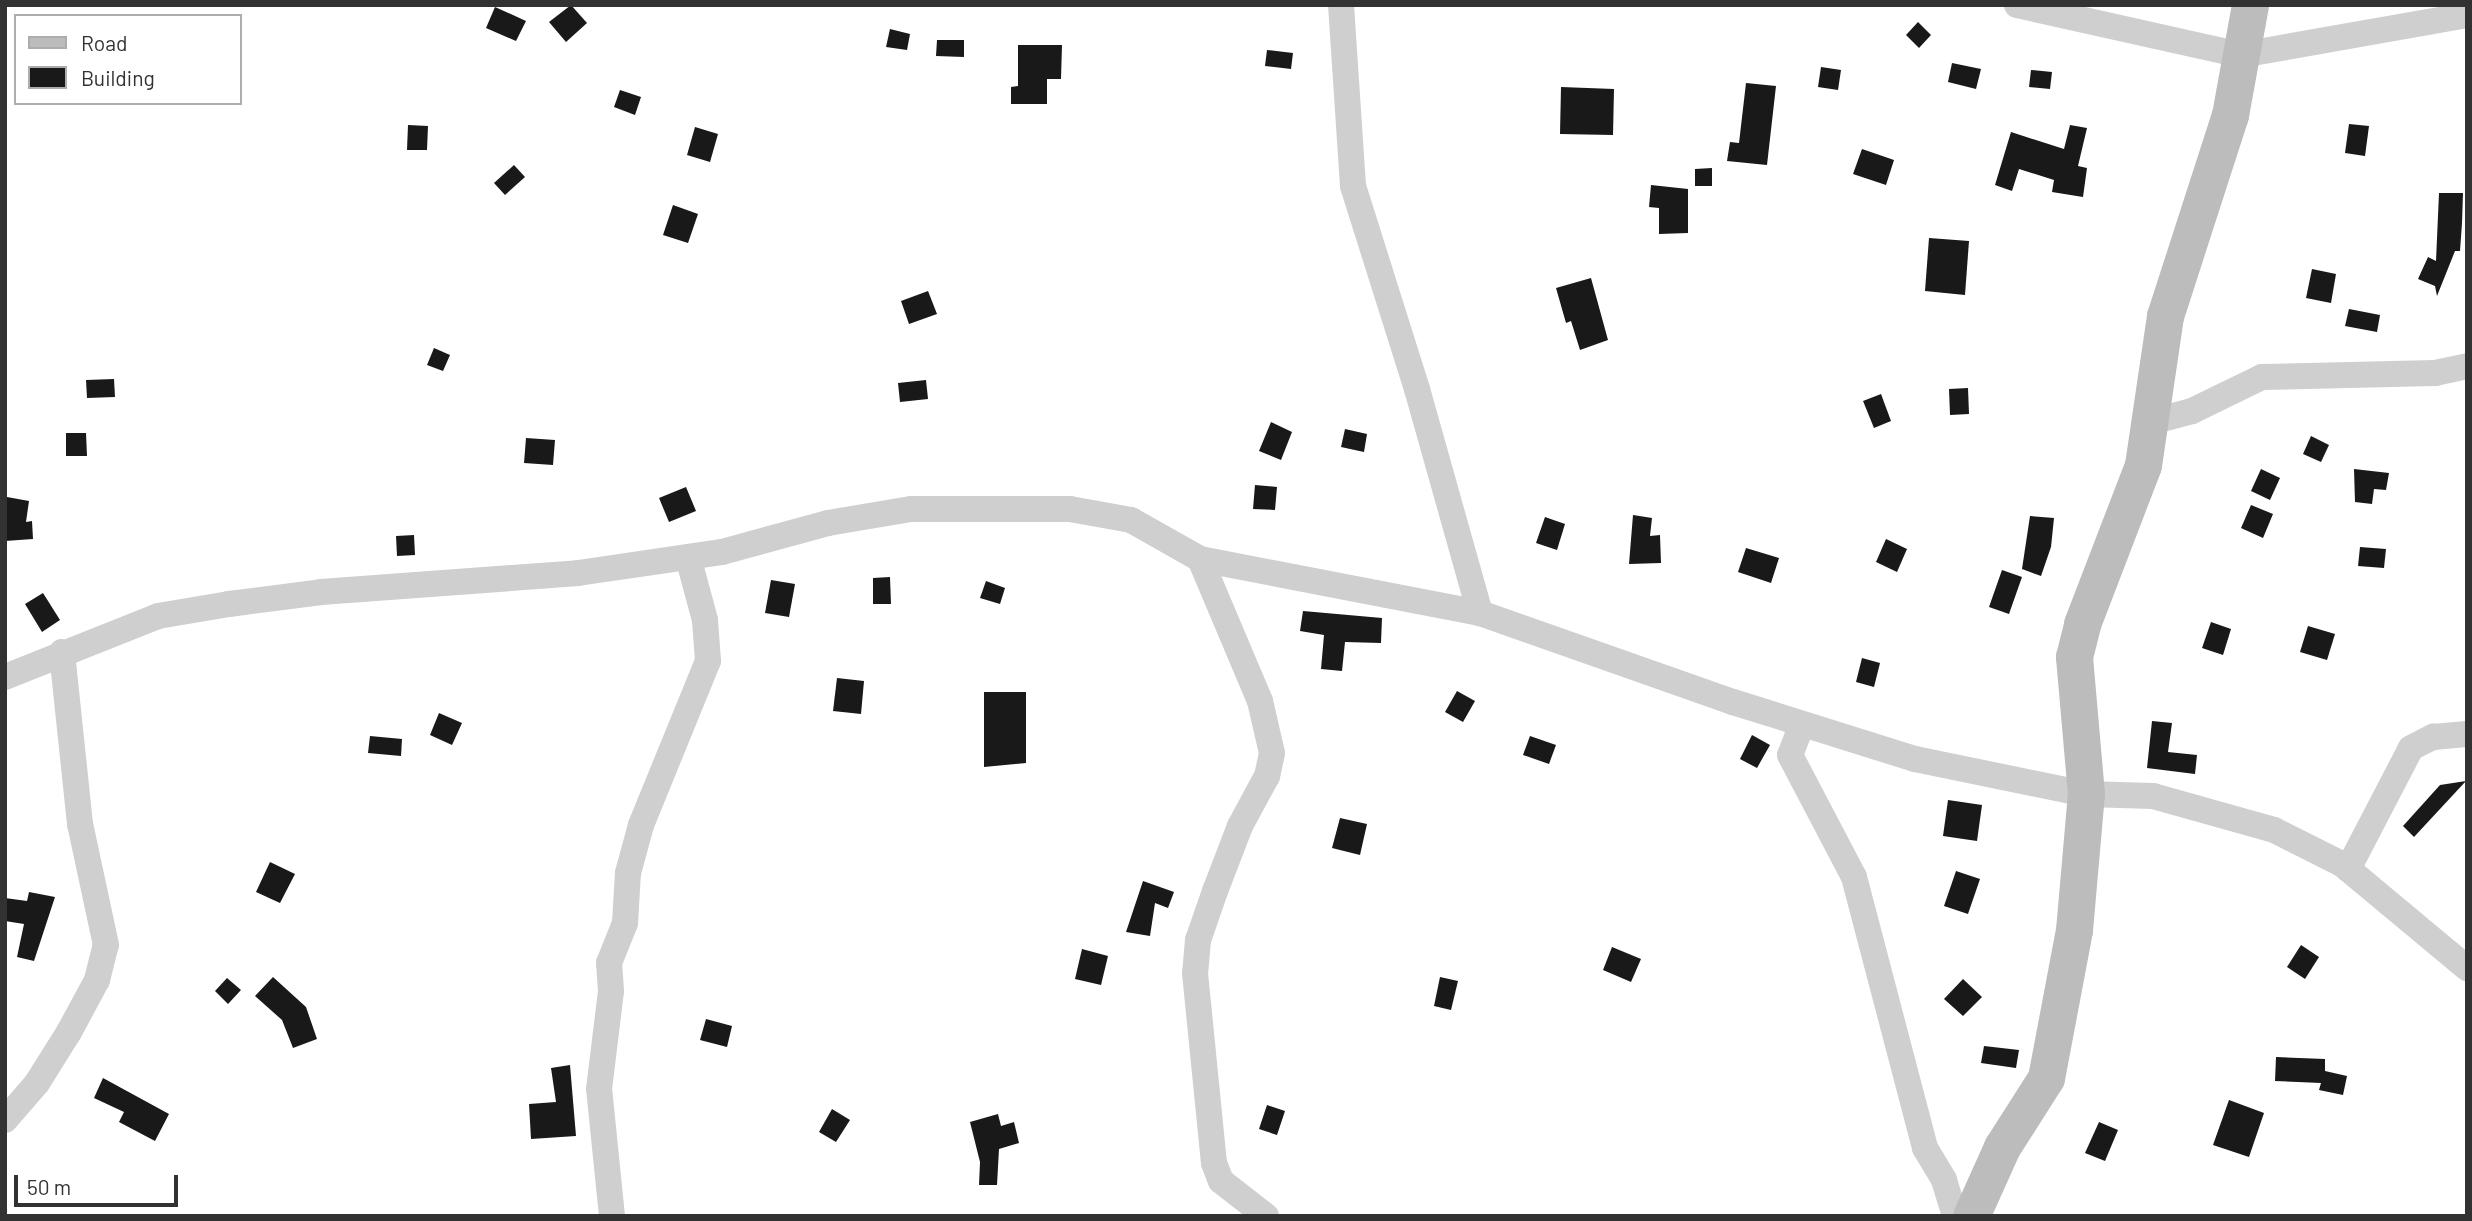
<!DOCTYPE html>
<style>
body{margin:0}
#map{position:relative;width:2472px;height:1221px;overflow:hidden;background:#fff;font-family:Barlow,sans-serif}
div>[style]{position:absolute}
[style*='--x']{left:calc(var(--x)*1px);top:calc(var(--y)*1px);width:calc(var(--w)*1px);rotate:calc(var(--a)*1deg)}
.building>*{inset:0;background:#191919}
.street>*{height:26px;margin:-13px;padding:0 13px;transform-origin:13px;border-radius:13px;background:#cfcfcf}
.secondary>*{height:37px;margin:-18.5px;padding:0 18.5px;transform-origin:18.5px;border-radius:18.5px;background:#bcbcbc}
span{translate:-50% -50%;white-space:nowrap;text-align:center;line-height:1.15;-webkit-text-stroke:7px #fff;paint-order:stroke}
.frame{position:absolute;inset:0;border:7px solid #323232;pointer-events:none}
.legend{position:absolute;left:14px;top:14px;width:228px;height:91px;box-sizing:border-box;background:#fff;border:2px solid #adadad;margin:0;padding:9px 12px;list-style:none;font-size:21px;color:#323232}
.legend li{display:flex;align-items:center;gap:14px;height:35px}
.legend b{width:35px;border:2px solid #adadad}
.scale{position:absolute;left:14px;top:1175px;width:164px;height:32px;box-sizing:border-box;border:4px solid #323232;border-top:0;padding-left:9px;font-size:21px;line-height:24px;white-space:nowrap;color:#323232;-webkit-text-stroke:5px #fff;paint-order:stroke}
</style>
<div id="map">
<div class="building">
<i style="clip-path:polygon(571px 5px,587px 23px,566px 42px,549px 22px)"></i>
<i style="clip-path:polygon(495px 7px,526px 21px,516px 41px,486px 28px)"></i>
<i style="clip-path:polygon(1918px 22px,1931px 35px,1919px 48px,1906px 35px)"></i>
<i style="clip-path:polygon(890px 29px,910px 34px,907px 50px,886px 47px)"></i>
<i style="clip-path:polygon(937px 40px,964px 40px,964px 57px,936px 56px)"></i>
<i style="clip-path:polygon(1018px 45px,1062px 45px,1061px 79px,1047px 79px,1047px 104px,1011px 104px,1011px 87px,1018px 86px)"></i>
<i style="clip-path:polygon(1267px 50px,1293px 53px,1291px 69px,1265px 66px)"></i>
<i style="clip-path:polygon(1952px 63px,1981px 69px,1976px 89px,1948px 82px)"></i>
<i style="clip-path:polygon(1821px 67px,1841px 70px,1838px 90px,1818px 87px)"></i>
<i style="clip-path:polygon(2031px 70px,2052px 72px,2050px 89px,2029px 87px)"></i>
<i style="clip-path:polygon(1746px 83px,1776px 86px,1767px 165px,1727px 161px,1730px 142px,1739px 143px)"></i>
<i style="clip-path:polygon(1561px 87px,1614px 89px,1613px 135px,1560px 134px)"></i>
<i style="clip-path:polygon(620px 90px,641px 97px,635px 115px,614px 107px)"></i>
<i style="clip-path:polygon(2349px 124px,2369px 126px,2365px 156px,2345px 153px)"></i>
<i style="clip-path:polygon(408px 125px,428px 126px,427px 150px,407px 150px)"></i>
<i style="clip-path:polygon(2070px 125px,2087px 128px,2078px 166px,2087px 168px,2083px 197px,2052px 192px,2054px 180px,2019px 169px,2012px 191px,1995px 185px,2011px 132px,2064px 149px)"></i>
<i style="clip-path:polygon(695px 127px,718px 134px,710px 162px,687px 155px)"></i>
<i style="clip-path:polygon(1862px 149px,1894px 160px,1886px 185px,1853px 174px)"></i>
<i style="clip-path:polygon(514px 165px,525px 177px,505px 195px,494px 183px)"></i>
<i style="clip-path:polygon(1712px 168px,1712px 186px,1695px 186px,1695px 169px)"></i>
<i style="clip-path:polygon(1651px 185px,1688px 189px,1688px 233px,1659px 234px,1659px 208px,1649px 207px)"></i>
<i style="clip-path:polygon(2439px 193px,2463px 193px,2462px 223px,2460px 251px,2455px 251px,2437px 296px,2435px 286px,2418px 279px,2428px 257px,2436px 261px)"></i>
<i style="clip-path:polygon(673px 205px,698px 214px,688px 243px,663px 235px)"></i>
<i style="clip-path:polygon(1929px 238px,1969px 241px,1965px 295px,1925px 291px)"></i>
<i style="clip-path:polygon(2312px 269px,2336px 274px,2331px 303px,2306px 298px)"></i>
<i style="clip-path:polygon(1591px 278px,1608px 340px,1580px 350px,1571px 321px,1566px 323px,1556px 288px)"></i>
<i style="clip-path:polygon(928px 291px,937px 314px,909px 324px,901px 301px)"></i>
<i style="clip-path:polygon(2349px 309px,2380px 315px,2377px 332px,2345px 326px)"></i>
<i style="clip-path:polygon(434px 348px,450px 355px,443px 371px,427px 365px)"></i>
<i style="clip-path:polygon(114px 379px,115px 397px,87px 398px,86px 380px)"></i>
<i style="clip-path:polygon(926px 380px,928px 399px,900px 402px,898px 383px)"></i>
<i style="clip-path:polygon(1968px 388px,1969px 414px,1950px 415px,1949px 389px)"></i>
<i style="clip-path:polygon(1881px 394px,1891px 421px,1874px 428px,1863px 401px)"></i>
<i style="clip-path:polygon(1271px 422px,1292px 432px,1281px 460px,1259px 451px)"></i>
<i style="clip-path:polygon(1345px 429px,1367px 434px,1364px 452px,1341px 447px)"></i>
<i style="clip-path:polygon(66px 433px,86px 433px,87px 456px,66px 456px)"></i>
<i style="clip-path:polygon(2311px 436px,2329px 445px,2321px 462px,2303px 454px)"></i>
<i style="clip-path:polygon(526px 438px,555px 440px,553px 465px,524px 463px)"></i>
<i style="clip-path:polygon(2261px 469px,2280px 478px,2270px 500px,2251px 491px)"></i>
<i style="clip-path:polygon(2354px 469px,2389px 473px,2386px 490px,2374px 489px,2372px 504px,2355px 502px)"></i>
<i style="clip-path:polygon(1255px 485px,1277px 487px,1275px 510px,1253px 509px)"></i>
<i style="clip-path:polygon(686px 487px,696px 511px,669px 522px,659px 498px)"></i>
<i style="clip-path:polygon(7px 497px,29px 501px,26px 522px,32px 521px,33px 539px,5px 541px)"></i>
<i style="clip-path:polygon(2251px 505px,2273px 514px,2263px 538px,2241px 528px)"></i>
<i style="clip-path:polygon(1633px 515px,1652px 518px,1650px 536px,1660px 535px,1661px 563px,1629px 564px)"></i>
<i style="clip-path:polygon(2030px 516px,2054px 518px,2051px 547px,2041px 576px,2022px 569px)"></i>
<i style="clip-path:polygon(1545px 517px,1565px 524px,1557px 550px,1536px 543px)"></i>
<i style="clip-path:polygon(414px 535px,415px 555px,397px 556px,396px 536px)"></i>
<i style="clip-path:polygon(1886px 539px,1907px 549px,1897px 572px,1876px 562px)"></i>
<i style="clip-path:polygon(2360px 547px,2386px 549px,2384px 568px,2358px 566px)"></i>
<i style="clip-path:polygon(1746px 548px,1779px 558px,1771px 583px,1738px 572px)"></i>
<i style="clip-path:polygon(2002px 570px,2022px 577px,2009px 614px,1989px 607px)"></i>
<i style="clip-path:polygon(890px 577px,891px 604px,873px 604px,873px 578px)"></i>
<i style="clip-path:polygon(771px 580px,795px 584px,789px 617px,765px 613px)"></i>
<i style="clip-path:polygon(986px 581px,1005px 588px,1000px 604px,980px 598px)"></i>
<i style="clip-path:polygon(43px 593px,60px 620px,42px 632px,25px 604px)"></i>
<i style="clip-path:polygon(1303px 611px,1382px 618px,1381px 643px,1345px 642px,1342px 671px,1321px 669px,1324px 635px,1300px 631px)"></i>
<i style="clip-path:polygon(2211px 622px,2231px 629px,2223px 655px,2202px 648px)"></i>
<i style="clip-path:polygon(2308px 626px,2335px 634px,2327px 660px,2300px 652px)"></i>
<i style="clip-path:polygon(1862px 658px,1880px 663px,1874px 687px,1856px 682px)"></i>
<i style="clip-path:polygon(837px 678px,864px 681px,861px 714px,833px 711px)"></i>
<i style="clip-path:polygon(1457px 691px,1475px 701px,1463px 722px,1445px 712px)"></i>
<i style="clip-path:polygon(984px 692px,1026px 692px,1026px 763px,984px 767px)"></i>
<i style="clip-path:polygon(439px 713px,462px 723px,452px 745px,430px 735px)"></i>
<i style="clip-path:polygon(2152px 721px,2172px 723px,2168px 752px,2197px 755px,2195px 774px,2147px 768px)"></i>
<i style="clip-path:polygon(1752px 735px,1770px 745px,1757px 768px,1740px 759px)"></i>
<i style="clip-path:polygon(370px 736px,402px 739px,401px 756px,368px 753px)"></i>
<i style="clip-path:polygon(1530px 736px,1556px 745px,1549px 764px,1523px 755px)"></i>
<i style="clip-path:polygon(2466px 781px,2414px 837px,2403px 826px,2440px 785px)"></i>
<i style="clip-path:polygon(1948px 800px,1982px 805px,1977px 841px,1943px 836px)"></i>
<i style="clip-path:polygon(1340px 818px,1367px 824px,1360px 855px,1332px 848px)"></i>
<i style="clip-path:polygon(270px 862px,295px 874px,280px 903px,256px 892px)"></i>
<i style="clip-path:polygon(1956px 871px,1980px 879px,1968px 914px,1944px 906px)"></i>
<i style="clip-path:polygon(1143px 881px,1174px 892px,1168px 908px,1155px 903px,1150px 936px,1126px 932px)"></i>
<i style="clip-path:polygon(29px 892px,55px 897px,34px 961px,17px 957px,24px 924px,5px 921px,5px 898px,27px 901px)"></i>
<i style="clip-path:polygon(2301px 945px,2319px 957px,2305px 979px,2287px 967px)"></i>
<i style="clip-path:polygon(1612px 947px,1641px 959px,1631px 982px,1603px 970px)"></i>
<i style="clip-path:polygon(1082px 949px,1108px 956px,1101px 985px,1075px 979px)"></i>
<i style="clip-path:polygon(273px 977px,306px 1007px,317px 1039px,293px 1048px,282px 1020px,255px 996px)"></i>
<i style="clip-path:polygon(1440px 977px,1458px 981px,1451px 1010px,1434px 1006px)"></i>
<i style="clip-path:polygon(227px 978px,241px 990px,228px 1004px,215px 991px)"></i>
<i style="clip-path:polygon(1963px 979px,1982px 997px,1963px 1016px,1944px 999px)"></i>
<i style="clip-path:polygon(706px 1019px,732px 1026px,727px 1047px,700px 1040px)"></i>
<i style="clip-path:polygon(1984px 1046px,2019px 1050px,2016px 1068px,1981px 1063px)"></i>
<i style="clip-path:polygon(2276px 1057px,2325px 1059px,2325px 1071px,2347px 1076px,2343px 1095px,2319px 1090px,2321px 1083px,2275px 1081px)"></i>
<i style="clip-path:polygon(570px 1065px,576px 1136px,531px 1139px,529px 1104px,556px 1102px,551px 1068px)"></i>
<i style="clip-path:polygon(103px 1078px,169px 1114px,155px 1141px,119px 1122px,124px 1112px,94px 1098px)"></i>
<i style="clip-path:polygon(2229px 1100px,2264px 1113px,2249px 1157px,2213px 1145px)"></i>
<i style="clip-path:polygon(1267px 1105px,1285px 1111px,1277px 1135px,1259px 1129px)"></i>
<i style="clip-path:polygon(832px 1109px,850px 1120px,836px 1142px,819px 1132px)"></i>
<i style="clip-path:polygon(998px 1114px,1001px 1126px,1014px 1122px,1019px 1143px,999px 1149px,997px 1185px,979px 1185px,980px 1162px,970px 1122px)"></i>
<i style="clip-path:polygon(2099px 1122px,2118px 1130px,2105px 1161px,2085px 1153px)"></i>
</div>
<div class="street">
<i style="--x:1341;--y:5;--w:181;--a:86.2"></i>
<i style="--x:1353;--y:186;--w:213;--a:72.5"></i>
<i style="--x:1417;--y:389;--w:233;--a:74.3"></i>
<i style="--x:2017;--y:5;--w:230;--a:12.6"></i>
<i style="--x:2241;--y:55;--w:230;--a:-10"></i>
<i style="--x:2151;--y:422;--w:42;--a:-15"></i>
<i style="--x:2192;--y:411;--w:78;--a:-25.9"></i>
<i style="--x:2262;--y:377;--w:173;--a:-1.3"></i>
<i style="--x:2435;--y:373;--w:33;--a:-12"></i>
<i style="--x:1200;--y:559;--w:154;--a:67.1"></i>
<i style="--x:1260;--y:701;--w:53;--a:77"></i>
<i style="--x:1272;--y:753;--w:24;--a:102"></i>
<i style="--x:1267;--y:776;--w:57;--a:118.4"></i>
<i style="--x:1240;--y:826;--w:70;--a:111"></i>
<i style="--x:1215;--y:891;--w:52;--a:109.1"></i>
<i style="--x:1198;--y:940;--w:33;--a:95"></i>
<i style="--x:1195;--y:973;--w:191;--a:84.3"></i>
<i style="--x:1214;--y:1163;--w:19;--a:69"></i>
<i style="--x:1221;--y:1181;--w:57;--a:37.9"></i>
<i style="--x:5;--y:677;--w:165;--a:-21.7"></i>
<i style="--x:158;--y:616;--w:72;--a:-9.6"></i>
<i style="--x:229;--y:604;--w:93;--a:-7.4"></i>
<i style="--x:321;--y:592;--w:258;--a:-4.2"></i>
<i style="--x:578;--y:573;--w:146;--a:-8.3"></i>
<i style="--x:722;--y:552;--w:110;--a:-15.3"></i>
<i style="--x:828;--y:523;--w:84;--a:-9.6"></i>
<i style="--x:911;--y:509;--w:159;--a:0"></i>
<i style="--x:1070;--y:509;--w:62;--a:10.2"></i>
<i style="--x:1131;--y:520;--w:79;--a:29.5"></i>
<i style="--x:1200;--y:559;--w:285;--a:10.9"></i>
<i style="--x:1480;--y:613;--w:268;--a:19.4"></i>
<i style="--x:1733;--y:702;--w:191;--a:17.4"></i>
<i style="--x:1915;--y:759;--w:175;--a:11.6"></i>
<i style="--x:2086;--y:794;--w:67;--a:1.7"></i>
<i style="--x:2153;--y:796;--w:126;--a:15.7"></i>
<i style="--x:2274;--y:830;--w:76;--a:26.6"></i>
<i style="--x:2342;--y:864;--w:163;--a:39.8"></i>
<i style="--x:1802;--y:724;--w:33;--a:111"></i>
<i style="--x:1790;--y:755;--w:138;--a:62.3"></i>
<i style="--x:1854;--y:877;--w:280;--a:75.3"></i>
<i style="--x:1925;--y:1148;--w:37;--a:59"></i>
<i style="--x:1944;--y:1180;--w:38;--a:73"></i>
<i style="--x:2348;--y:869;--w:136;--a:-62.5"></i>
<i style="--x:2411;--y:748;--w:25;--a:-27"></i>
<i style="--x:2433;--y:737;--w:34;--a:-5"></i>
<i style="--x:5;--y:1120;--w:49;--a:-49.1"></i>
<i style="--x:37;--y:1083;--w:60;--a:-57.9"></i>
<i style="--x:69;--y:1032;--w:59;--a:-61.7"></i>
<i style="--x:97;--y:980;--w:36;--a:-76"></i>
<i style="--x:106;--y:945;--w:124;--a:-102.1"></i>
<i style="--x:80;--y:824;--w:173;--a:-96"></i>
<i style="--x:612;--y:1216;--w:128;--a:-95.8"></i>
<i style="--x:599;--y:1089;--w:99;--a:-83"></i>
<i style="--x:611;--y:991;--w:28;--a:-94"></i>
<i style="--x:609;--y:963;--w:43;--a:-68.2"></i>
<i style="--x:625;--y:923;--w:50;--a:-86.6"></i>
<i style="--x:628;--y:873;--w:50;--a:-74.8"></i>
<i style="--x:641;--y:825;--w:177;--a:-67.8"></i>
<i style="--x:708;--y:661;--w:41;--a:-94.2"></i>
<i style="--x:705;--y:620;--w:65;--a:-105.1"></i>
</div>
<div class="secondary">
<i style="--x:1971;--y:1216;--w:76;--a:-65.8"></i>
<i style="--x:2002;--y:1147;--w:82;--a:-57.5"></i>
<i style="--x:2046;--y:1078;--w:151;--a:-79.3"></i>
<i style="--x:2074;--y:930;--w:137;--a:-85"></i>
<i style="--x:2086;--y:794;--w:138;--a:-95"></i>
<i style="--x:2074;--y:657;--w:34;--a:-76"></i>
<i style="--x:2082;--y:624;--w:170;--a:-69"></i>
<i style="--x:2143;--y:465;--w:151;--a:-81.6"></i>
<i style="--x:2165;--y:316;--w:211;--a:-72.1"></i>
<i style="--x:2230;--y:115;--w:112;--a:-79.7"></i>
</div>
<div class="frame"></div>
<ul class="legend">
<li><b style="height:9px;background:#bcbcbc"></b>Road</li>
<li><b style="height:19px;background:#191919"></b>Building</li>
</ul>
<div class="scale">50 m</div>
</div>
